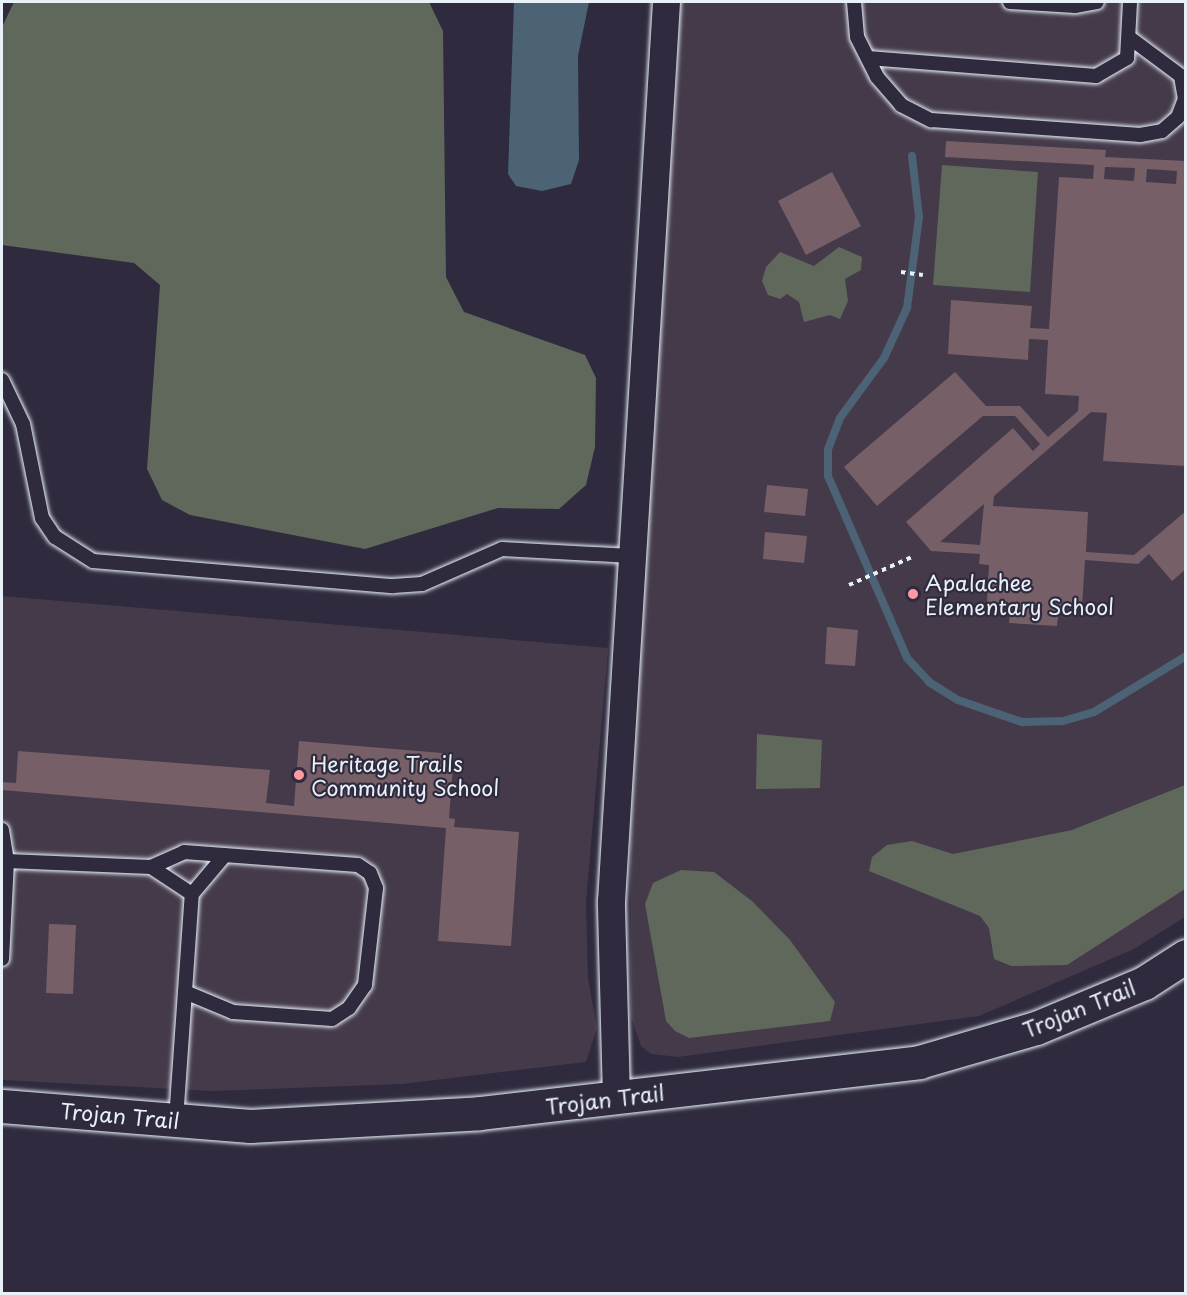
<!DOCTYPE html>
<style>
body{margin:0}
#map{position:relative;width:1187px;height:1295px;overflow:hidden;background:#2f2a3d;font-family:"Playpen Sans",sans-serif}
div>[style]{position:absolute}
[style*='--x']{left:calc(var(--x)*1px);top:calc(var(--y)*1px);width:calc(var(--w)*1px);rotate:calc(var(--a)*1deg)}
.built>*{inset:0;background:#443a4a}
.green>*{inset:0;background:#5f685b}
.water>*{inset:0;background:#4b6375}
.stream>*{height:8px;margin:-4px;padding:0 4px;transform-origin:4px;border-radius:4px;background:#4b6375}
.building>*{inset:0;background:#765f67}
.path>*{height:4px;margin-top:-2px;transform-origin:0;background:repeating-linear-gradient(90deg,#e8f1f8 0 4.5px,transparent 0 9px)}
.roads{filter:drop-shadow(0 0 2px #e8f1f8) drop-shadow(0 0 2px #e8f1f8)}
.lane>*{height:14px;margin:-7px;padding:0 7px;transform-origin:7px;border-radius:7px;background:#2f2a3d}
.street>*{height:27px;margin:-13.5px;padding:0 13.5px;transform-origin:13.5px;border-radius:13.5px;background:#2f2a3d}
.secondary>*{height:33px;margin:-16.5px;padding:0 16.5px;transform-origin:16.5px;border-radius:16.5px;background:#2f2a3d}
.dots>*{width:16px;height:16px;translate:-50% -50%;box-sizing:border-box;border:3px solid #2f2a3d;border-radius:50%}
span{translate:-50% -50%;white-space:nowrap;text-align:center;line-height:1.15;-webkit-text-stroke:4.5px #2f2a3d;paint-order:stroke}
.poi-label{font-size:21px;color:#e8f1f8}
.left{translate:0 -50%;text-align:left}
.street-label{font-size:21px;color:#e8f1f8}
.frame{position:absolute;inset:0;border:3px solid #e8f1f8;pointer-events:none}
</style>
<div id="map">
<div class="built">
<i style="clip-path:polygon(680px 2px,1185px 2px,1185px 917px,1134px 949px,979px 1016px,678px 1057px,651px 1054px,641px 1046px,631px 1017px,630px 738px)"></i>
<i style="clip-path:polygon(2px 596px,608px 648px,586px 902px,588px 979px,597px 1028px,586px 1062px,402px 1084px,213px 1091px,2px 1080px)"></i>
</div>
<div class="green">
<i style="clip-path:polygon(14px 2px,429px 2px,443px 31px,446px 277px,464px 312px,585px 355px,596px 378px,595px 447px,586px 485px,559px 509px,498px 508px,365px 549px,190px 515px,162px 500px,147px 469px,160px 285px,134px 263px,2px 245px,2px 27px)"></i>
<i style="clip-path:polygon(942px 165px,1038px 172px,1030px 292px,933px 285px)"></i>
<i style="clip-path:polygon(839px 247px,862px 257px,861px 270px,845px 279px,848px 301px,840px 319px,830px 315px,804px 322px,799px 302px,787px 294px,780px 299px,768px 295px,762px 281px,766px 267px,780px 252px,814px 266px)"></i>
<i style="clip-path:polygon(757px 734px,822px 740px,820px 788px,756px 789px)"></i>
<i style="clip-path:polygon(1185px 785px,1185px 889px,1067px 965px,1011px 966px,994px 959px,989px 928px,980px 916px,869px 871px,872px 857px,887px 845px,912px 841px,953px 854px,1072px 830px)"></i>
<i style="clip-path:polygon(681px 870px,714px 872px,752px 901px,790px 940px,835px 1002px,830px 1021px,689px 1038px,675px 1031px,666px 1021px,645px 904px,653px 883px)"></i>
</div>
<div class="water">
<i style="clip-path:polygon(514px 2px,589px 2px,578px 56px,579px 160px,571px 184px,542px 191px,516px 186px,508px 174px)"></i>
</div>
<div class="stream">
<i style="--x:912;--y:156;--w:61;--a:83.5"></i>
<i style="--x:919;--y:217;--w:92;--a:97.5"></i>
<i style="--x:907;--y:308;--w:55;--a:114.7"></i>
<i style="--x:884;--y:358;--w:74;--a:126.3"></i>
<i style="--x:840;--y:418;--w:34;--a:111"></i>
<i style="--x:828;--y:450;--w:26;--a:90"></i>
<i style="--x:828;--y:476;--w:198;--a:66.5"></i>
<i style="--x:907;--y:658;--w:33;--a:47"></i>
<i style="--x:929;--y:682;--w:34;--a:32"></i>
<i style="--x:958;--y:700;--w:68;--a:19"></i>
<i style="--x:1022;--y:722;--w:41;--a:-1.4"></i>
<i style="--x:1063;--y:721;--w:32;--a:-16"></i>
<i style="--x:1094;--y:712;--w:108;--a:-31.3"></i>
</div>
<div class="building">
<i style="clip-path:polygon(evenodd,946px 141px,1106px 150px,1105px 157px,1186px 161px,1186px 466px,1103px 461px,1107px 413px,1091px 412px,994px 496px,993px 506px,1088px 512px,1086px 552px,1134px 555px,1186px 511px,1186px 569px,1172px 581px,1149px 554px,1138px 564px,1085px 560px,1082px 607px,1059px 606px,1057px 626px,1009px 623px,1011px 603px,987px 602px,989px 565px,979px 564px,980px 554px,931px 551px,906px 522px,1013px 428px,1033px 451px,1040px 444px,1015px 416px,983px 416px,877px 506px,844px 467px,955px 372px,986px 406px,1020px 406px,1048px 437px,1078px 411px,1079px 396px,1045px 394px,1048px 340px,1029px 339px,1028px 360px,948px 354px,951px 300px,1032px 306px,1030px 328px,1049px 329px,1059px 177px,1093px 179px,1094px 165px,945px 157px,946px 141px,1105px 167px,1135px 168px,1134px 181px,1104px 179px,1105px 167px,946px 141px,1147px 169px,1177px 171px,1176px 184px,1146px 182px,1147px 169px,946px 141px,984px 504px,980px 545px,940px 542px,984px 504px)"></i>
<i style="clip-path:polygon(832px 172px,861px 226px,806px 255px,778px 201px)"></i>
<i style="clip-path:polygon(767px 485px,808px 489px,805px 516px,764px 512px)"></i>
<i style="clip-path:polygon(765px 532px,807px 536px,804px 563px,763px 559px)"></i>
<i style="clip-path:polygon(827px 627px,858px 630px,855px 666px,825px 664px)"></i>
<i style="clip-path:polygon(299px 741px,454px 754px,449px 818px,455px 819px,454px 827px,519px 832px,511px 946px,438px 941px,446px 828px,2px 790px,2px 782px,16px 783px,18px 751px,270px 770px,266px 803px,294px 806px)"></i>
<i style="clip-path:polygon(49px 924px,76px 925px,73px 994px,46px 993px)"></i>
</div>
<div class="path">
<i style="--x:901;--y:272;--w:22;--a:8"></i>
<i style="--x:849;--y:585;--w:71;--a:-24"></i>
</div>
<div class="roads">
<div class="lane">
<i style="--x:854;--y:2;--w:35;--a:85"></i>
<i style="--x:857;--y:37;--w:45;--a:63.4"></i>
<i style="--x:877;--y:77;--w:37;--a:49"></i>
<i style="--x:901;--y:105;--w:34;--a:27"></i>
<i style="--x:931;--y:120;--w:210;--a:4.1"></i>
<i style="--x:1140;--y:135;--w:22;--a:-10"></i>
<i style="--x:1162;--y:131;--w:21;--a:-41"></i>
<i style="--x:1178;--y:117;--w:19;--a:-69"></i>
<i style="--x:1185;--y:99;--w:23;--a:-100"></i>
<i style="--x:1181;--y:76;--w:64;--a:-143.3"></i>
<i style="--x:1010;--y:2;--w:65;--a:3.5"></i>
<i style="--x:1075;--y:6;--w:22;--a:-10"></i>
<i style="--x:868;--y:58;--w:229;--a:4.5"></i>
<i style="--x:1096;--y:76;--w:36;--a:-30"></i>
<i style="--x:1127;--y:58;--w:56;--a:-86.9"></i>
<i style="--x:2;--y:380;--w:49;--a:64.5"></i>
<i style="--x:23;--y:424;--w:96;--a:78.6"></i>
<i style="--x:42;--y:518;--w:23;--a:56"></i>
<i style="--x:55;--y:537;--w:45;--a:32.3"></i>
<i style="--x:93;--y:561;--w:301;--a:4.8"></i>
<i style="--x:393;--y:586;--w:29;--a:-4"></i>
<i style="--x:422;--y:584;--w:87;--a:-23.6"></i>
<i style="--x:502;--y:549;--w:129;--a:3.1"></i>
<i style="--x:2;--y:830;--w:31;--a:81"></i>
<i style="--x:7;--y:861;--w:98;--a:92.9"></i>
<i style="--x:7;--y:861;--w:144;--a:2.4"></i>
<i style="--x:151;--y:867;--w:36;--a:-24"></i>
<i style="--x:184;--y:852;--w:174;--a:4.3"></i>
<i style="--x:358;--y:865;--w:14;--a:34"></i>
<i style="--x:370;--y:873;--w:16;--a:68"></i>
<i style="--x:376;--y:888;--w:98;--a:96.5"></i>
<i style="--x:365;--y:985;--w:28;--a:125"></i>
<i style="--x:349;--y:1008;--w:20;--a:147"></i>
<i style="--x:332;--y:1019;--w:99;--a:-176"></i>
<i style="--x:233;--y:1012;--w:52;--a:-157.4"></i>
<i style="--x:151;--y:867;--w:49;--a:33.4"></i>
<i style="--x:176;--y:1120;--w:227;--a:-86"></i>
<i style="--x:192;--y:894;--w:51;--a:-49.8"></i>
</div>
<div class="street">
<i style="--x:616;--y:1098;--w:197;--a:-91.5"></i>
<i style="--x:611;--y:901;--w:901;--a:-86.5"></i>
</div>
<div class="secondary">
<i style="--x:2;--y:1106;--w:249;--a:4.6"></i>
<i style="--x:250;--y:1126;--w:230;--a:-3.2"></i>
<i style="--x:480;--y:1113;--w:442;--a:-6.6"></i>
<i style="--x:919;--y:1062;--w:122;--a:-16.2"></i>
<i style="--x:1036;--y:1028;--w:117;--a:-22.6"></i>
<i style="--x:1144;--y:983;--w:50;--a:-32.7"></i>
</div>
</div>
<div class="dots">
<i style="left:913px;top:594px;background:#ff9aa2"></i>
<i style="left:299px;top:775px;background:#ff9aa2"></i>
</div>
<div class="poi-label">
<span class="left" style="left:925px;top:594px">Apalachee<br>Elementary School</span>
<span class="left" style="left:311px;top:775px">Heritage Trails<br>Community School</span>
</div>
<div class="street-label">
<span style="left:1079px;top:1008px;rotate:-22deg">Trojan Trail</span>
<span style="left:605px;top:1099px;rotate:-7deg">Trojan Trail</span>
<span style="left:120px;top:1115px;rotate:5deg">Trojan Trail</span>
</div>
<div class="frame"></div>
</div>
